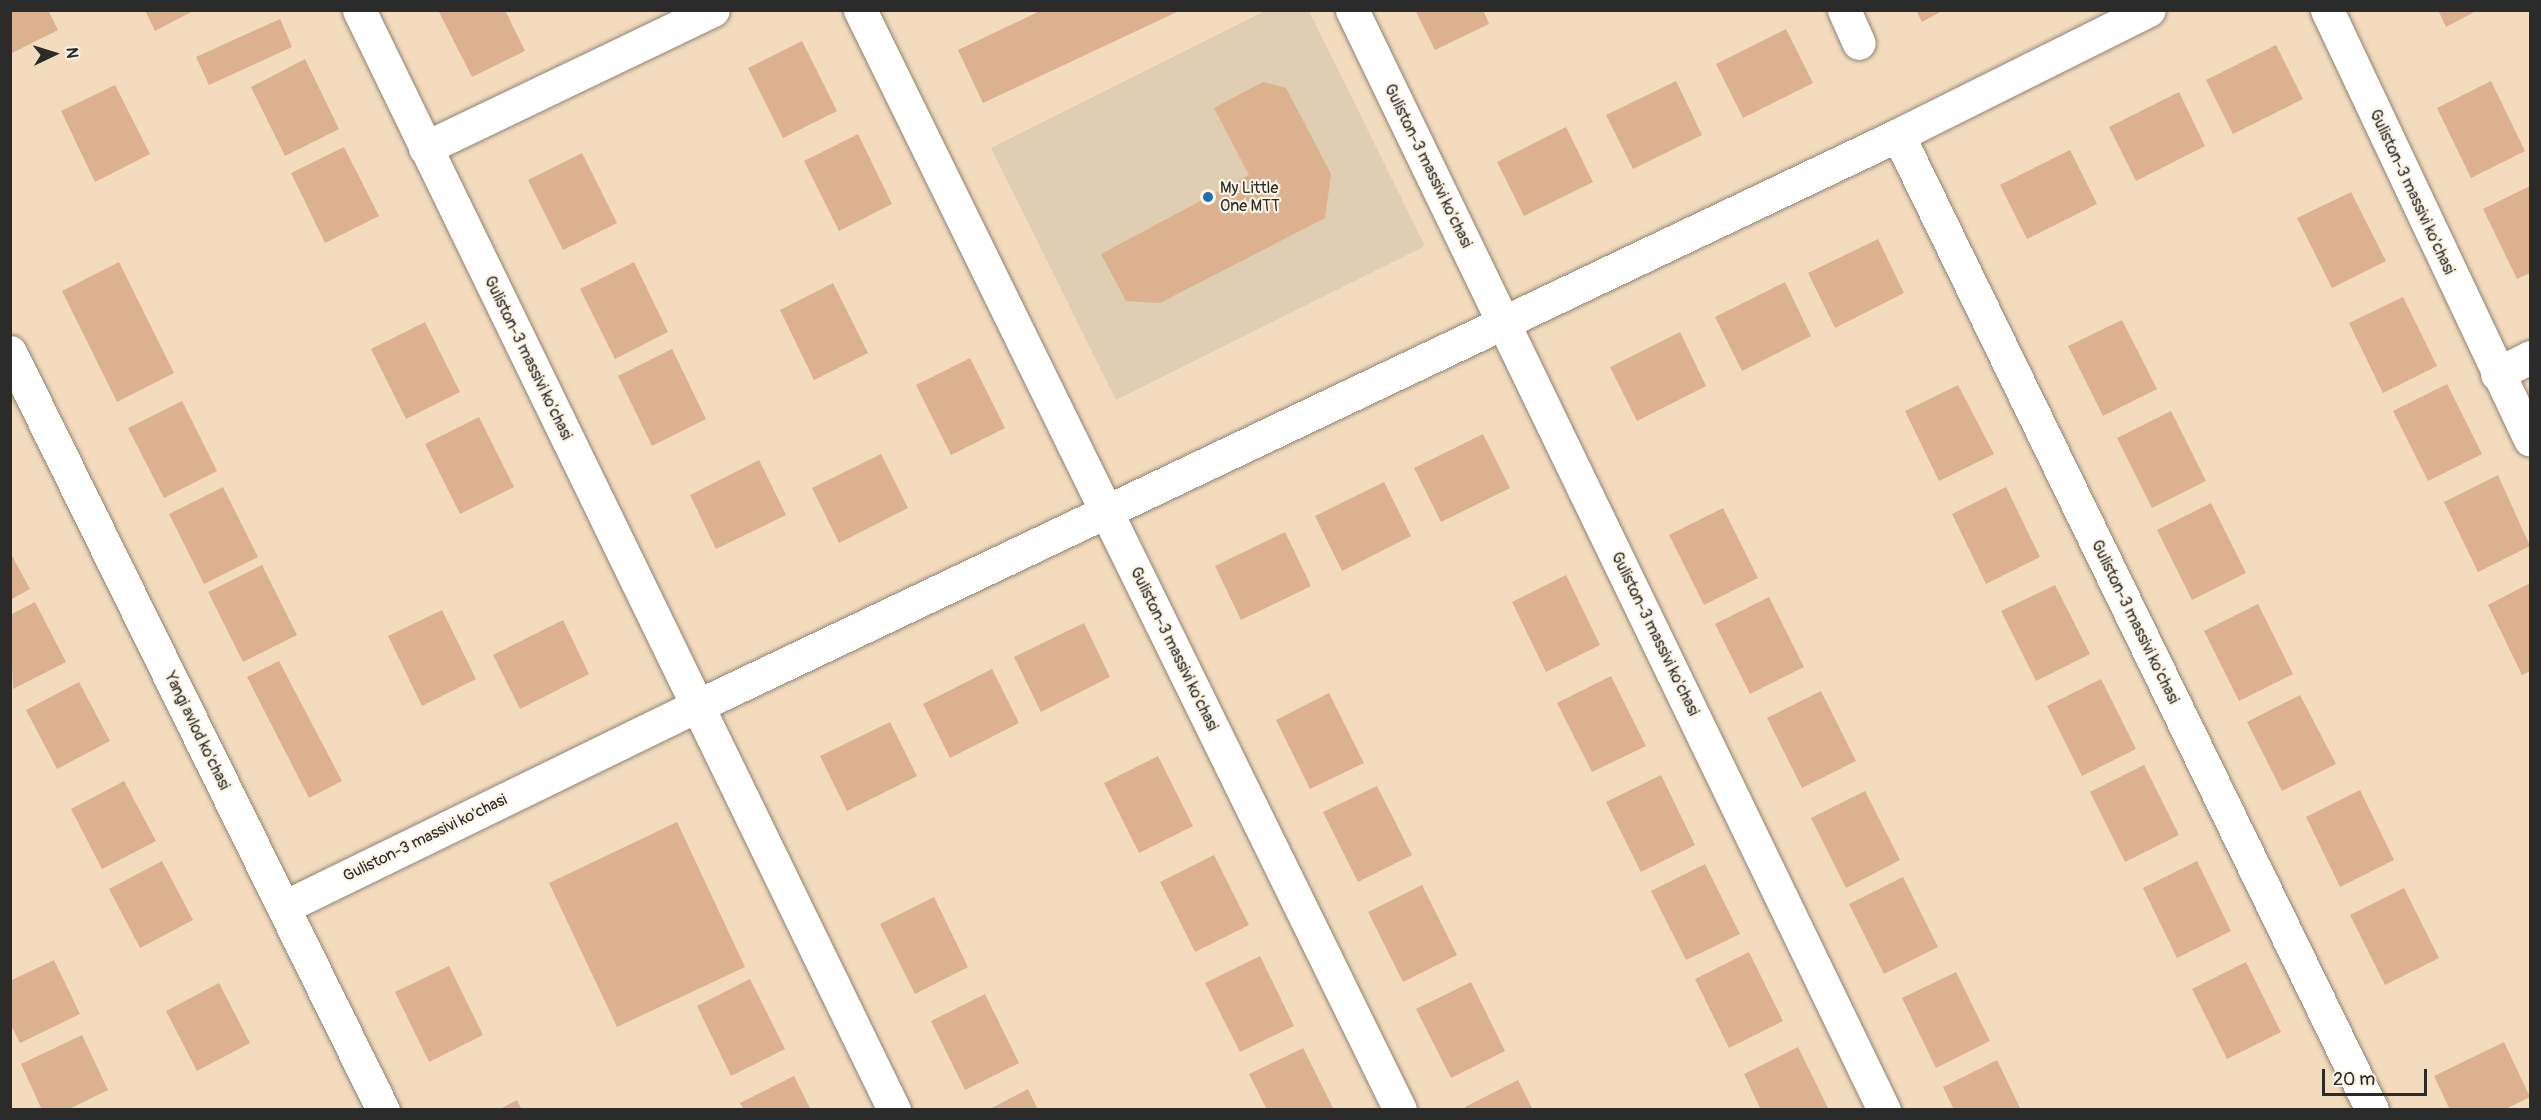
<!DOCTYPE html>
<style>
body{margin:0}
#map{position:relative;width:2541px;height:1120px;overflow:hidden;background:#f3dcbe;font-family:Pangolin,sans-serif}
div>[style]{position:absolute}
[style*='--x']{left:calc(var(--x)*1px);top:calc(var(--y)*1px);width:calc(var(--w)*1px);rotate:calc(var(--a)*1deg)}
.built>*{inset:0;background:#dfceb1}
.building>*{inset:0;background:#dbb190}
.roads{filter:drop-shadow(0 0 2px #8f8474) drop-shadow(0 0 2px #8f8474)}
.minor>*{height:33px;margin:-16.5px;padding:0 16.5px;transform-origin:16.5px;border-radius:16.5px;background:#fff}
.dots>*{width:16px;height:16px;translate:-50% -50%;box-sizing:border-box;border:3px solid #fcf5e5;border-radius:50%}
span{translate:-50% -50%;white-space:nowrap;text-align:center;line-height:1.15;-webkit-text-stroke:4.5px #fcf5e5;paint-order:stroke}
.street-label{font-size:16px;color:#2b2b2b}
.poi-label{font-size:16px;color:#2b2b2b}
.left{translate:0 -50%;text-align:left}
.frame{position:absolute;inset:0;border:12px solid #2b2b2b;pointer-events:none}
.north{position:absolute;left:24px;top:24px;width:60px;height:60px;-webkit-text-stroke:4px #fcf5e5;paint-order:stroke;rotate:86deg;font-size:16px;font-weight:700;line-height:24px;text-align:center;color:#2b2b2b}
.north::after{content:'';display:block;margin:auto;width:21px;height:27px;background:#2b2b2b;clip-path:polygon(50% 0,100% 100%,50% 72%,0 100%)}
.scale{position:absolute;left:2322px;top:1069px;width:105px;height:27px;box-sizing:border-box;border:3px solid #2b2b2b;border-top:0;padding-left:8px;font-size:18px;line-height:21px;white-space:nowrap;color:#2b2b2b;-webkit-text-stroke:4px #fcf5e5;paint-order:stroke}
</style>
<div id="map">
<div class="built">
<i style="clip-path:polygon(1265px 11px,1309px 11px,1425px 246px,1116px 400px,991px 148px)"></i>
</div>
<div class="building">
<i style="clip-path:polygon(10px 10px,48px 10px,58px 30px,10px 54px)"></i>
<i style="clip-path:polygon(145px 10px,195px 10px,155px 31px)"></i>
<i style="clip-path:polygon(438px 10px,505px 10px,525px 51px,472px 77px)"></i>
<i style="clip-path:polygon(1042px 10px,1181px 10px,983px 103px,958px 50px)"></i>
<i style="clip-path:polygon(1415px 10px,1483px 10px,1489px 24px,1435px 50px)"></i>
<i style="clip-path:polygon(1916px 10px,1944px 10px,1922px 22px)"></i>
<i style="clip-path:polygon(2438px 10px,2478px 10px,2446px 27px)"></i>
<i style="clip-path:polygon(280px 19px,292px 47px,209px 85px,196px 57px)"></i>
<i style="clip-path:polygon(1786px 29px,1813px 83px,1743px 118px,1716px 64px)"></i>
<i style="clip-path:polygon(802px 41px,837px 111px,783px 138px,748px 68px)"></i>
<i style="clip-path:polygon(2276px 45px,2303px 99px,2233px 134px,2206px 80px)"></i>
<i style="clip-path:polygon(305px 59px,339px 129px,285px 156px,251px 87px)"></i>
<i style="clip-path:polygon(1676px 81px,1702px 135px,1633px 169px,1606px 115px)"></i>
<i style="clip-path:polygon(2491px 81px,2525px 151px,2471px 178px,2437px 108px)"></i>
<i style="clip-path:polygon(1263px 82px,1286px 88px,1331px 174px,1325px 218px,1160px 303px,1126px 301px,1101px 254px,1249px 175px,1214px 108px)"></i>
<i style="clip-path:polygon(115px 85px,150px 154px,95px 182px,61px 111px)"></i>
<i style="clip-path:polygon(2179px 92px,2205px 146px,2136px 181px,2109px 127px)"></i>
<i style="clip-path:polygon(1566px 127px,1593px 182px,1524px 216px,1497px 162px)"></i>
<i style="clip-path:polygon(858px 134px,892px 204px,839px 231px,804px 161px)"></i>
<i style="clip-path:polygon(344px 147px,379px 216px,325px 243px,291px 173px)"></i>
<i style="clip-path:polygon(2070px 150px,2097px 204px,2027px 239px,2000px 185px)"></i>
<i style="clip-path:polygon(582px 153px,617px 223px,563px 250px,528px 180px)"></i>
<i style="clip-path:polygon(2530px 186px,2530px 273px,2517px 279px,2483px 209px)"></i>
<i style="clip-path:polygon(2351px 192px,2386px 261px,2332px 288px,2297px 218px)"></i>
<i style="clip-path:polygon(1878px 239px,1904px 293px,1835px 328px,1808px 273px)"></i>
<i style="clip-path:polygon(119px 262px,174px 373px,117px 402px,62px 291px)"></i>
<i style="clip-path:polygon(634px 262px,668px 332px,615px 359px,580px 289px)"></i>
<i style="clip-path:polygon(1785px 282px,1811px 336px,1742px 371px,1715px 317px)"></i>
<i style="clip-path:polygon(833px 283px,868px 353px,814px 380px,780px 310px)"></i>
<i style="clip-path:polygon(2403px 297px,2437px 366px,2383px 393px,2349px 323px)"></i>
<i style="clip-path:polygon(2122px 320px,2157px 389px,2103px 416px,2068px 346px)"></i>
<i style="clip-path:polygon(425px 322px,460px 392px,406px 419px,371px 349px)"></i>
<i style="clip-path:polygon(1680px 332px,1706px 386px,1637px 421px,1610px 367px)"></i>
<i style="clip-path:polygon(672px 349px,706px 419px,652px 446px,618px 376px)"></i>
<i style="clip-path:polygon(970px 358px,1005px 428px,951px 455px,916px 385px)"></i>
<i style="clip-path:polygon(2447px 384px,2482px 454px,2428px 481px,2393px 411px)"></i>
<i style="clip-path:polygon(1958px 385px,1994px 454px,1939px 481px,1905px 411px)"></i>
<i style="clip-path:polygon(182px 401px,217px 471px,164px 498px,128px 428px)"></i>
<i style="clip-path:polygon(2171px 411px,2206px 481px,2152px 508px,2117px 438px)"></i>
<i style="clip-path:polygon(479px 417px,514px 487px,460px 514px,425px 444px)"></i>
<i style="clip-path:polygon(1483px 434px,1510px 488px,1441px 522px,1414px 468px)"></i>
<i style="clip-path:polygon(881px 454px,908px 508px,839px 543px,812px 488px)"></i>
<i style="clip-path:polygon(759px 460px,786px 515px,716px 549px,690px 495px)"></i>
<i style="clip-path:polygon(2498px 475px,2530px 546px,2478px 572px,2444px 502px)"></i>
<i style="clip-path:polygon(1384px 482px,1411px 536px,1342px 571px,1315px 516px)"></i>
<i style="clip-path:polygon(223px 487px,258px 557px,204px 584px,169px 514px)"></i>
<i style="clip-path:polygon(2006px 487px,2040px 557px,1986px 584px,1952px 514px)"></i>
<i style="clip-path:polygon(2211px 503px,2246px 573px,2192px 600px,2157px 530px)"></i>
<i style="clip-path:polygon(1723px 508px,1758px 578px,1704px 605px,1669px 535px)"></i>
<i style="clip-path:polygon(1285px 532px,1311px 586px,1241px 620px,1215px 566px)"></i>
<i style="clip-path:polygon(10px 552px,30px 589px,10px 600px)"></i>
<i style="clip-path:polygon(262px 565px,297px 635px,243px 662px,208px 592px)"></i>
<i style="clip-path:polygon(1566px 575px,1600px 645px,1546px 672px,1512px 602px)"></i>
<i style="clip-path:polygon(2530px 583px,2530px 671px,2522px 675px,2488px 605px)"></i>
<i style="clip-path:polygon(2055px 585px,2090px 654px,2036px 681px,2001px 611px)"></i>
<i style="clip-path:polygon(1769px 597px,1804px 667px,1750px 694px,1715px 624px)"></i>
<i style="clip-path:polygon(35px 602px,66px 662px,13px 689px,10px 615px)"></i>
<i style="clip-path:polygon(2258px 604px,2293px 674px,2239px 701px,2204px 631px)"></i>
<i style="clip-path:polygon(442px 610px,476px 679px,422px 706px,388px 636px)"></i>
<i style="clip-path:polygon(563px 620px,589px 674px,520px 709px,493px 655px)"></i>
<i style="clip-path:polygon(1084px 623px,1110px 677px,1041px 712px,1014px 657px)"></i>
<i style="clip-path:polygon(279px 661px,342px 781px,309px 798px,247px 677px)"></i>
<i style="clip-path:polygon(992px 669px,1019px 723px,950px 758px,923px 704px)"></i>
<i style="clip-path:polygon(1611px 676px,1646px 746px,1592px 772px,1557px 703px)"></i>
<i style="clip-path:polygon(2101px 679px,2136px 749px,2082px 776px,2047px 706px)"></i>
<i style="clip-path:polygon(79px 682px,110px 741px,57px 769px,26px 710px)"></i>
<i style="clip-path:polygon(1821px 691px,1856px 761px,1802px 788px,1767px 718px)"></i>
<i style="clip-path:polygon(1329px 693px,1364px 763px,1310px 789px,1276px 720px)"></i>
<i style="clip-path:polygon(2300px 695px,2336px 764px,2282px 791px,2247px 722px)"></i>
<i style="clip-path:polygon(890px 722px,917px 776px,847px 811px,820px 756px)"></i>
<i style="clip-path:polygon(1158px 756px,1193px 826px,1139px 853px,1104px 783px)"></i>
<i style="clip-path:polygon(2144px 765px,2179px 835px,2125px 862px,2090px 792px)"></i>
<i style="clip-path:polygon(1661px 775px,1695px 845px,1641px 872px,1606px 802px)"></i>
<i style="clip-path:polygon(124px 781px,156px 841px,102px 869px,71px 809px)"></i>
<i style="clip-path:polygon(1377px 786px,1412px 855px,1358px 882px,1323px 812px)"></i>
<i style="clip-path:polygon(2360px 790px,2394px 860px,2340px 887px,2306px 817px)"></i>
<i style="clip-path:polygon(1865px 791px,1900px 860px,1846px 888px,1811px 818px)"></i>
<i style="clip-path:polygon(677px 822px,745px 967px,617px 1027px,549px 883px)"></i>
<i style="clip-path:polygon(1214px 855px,1249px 925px,1195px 952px,1160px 882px)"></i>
<i style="clip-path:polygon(162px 861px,193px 920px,140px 948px,109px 889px)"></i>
<i style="clip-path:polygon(2197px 861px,2231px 931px,2177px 958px,2143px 888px)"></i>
<i style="clip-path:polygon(1705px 864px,1740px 934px,1686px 960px,1651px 891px)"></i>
<i style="clip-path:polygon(1903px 877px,1938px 947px,1884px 974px,1849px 904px)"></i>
<i style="clip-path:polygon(1422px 885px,1457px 955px,1403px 982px,1368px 912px)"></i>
<i style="clip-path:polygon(2404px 888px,2439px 958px,2385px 985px,2350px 915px)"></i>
<i style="clip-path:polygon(934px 897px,968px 967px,915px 994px,880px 924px)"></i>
<i style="clip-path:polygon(1749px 952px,1783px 1021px,1729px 1048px,1695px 979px)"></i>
<i style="clip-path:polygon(1260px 956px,1294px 1026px,1240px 1052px,1205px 983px)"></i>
<i style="clip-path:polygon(54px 960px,80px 1014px,20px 1043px,10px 1023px,10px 981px)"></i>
<i style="clip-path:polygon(2246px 962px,2281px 1032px,2227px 1059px,2192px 989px)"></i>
<i style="clip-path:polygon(449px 966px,483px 1035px,429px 1062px,395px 992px)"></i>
<i style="clip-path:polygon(1956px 972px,1990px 1041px,1936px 1068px,1902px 998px)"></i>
<i style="clip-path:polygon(750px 979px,785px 1049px,731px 1076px,697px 1006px)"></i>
<i style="clip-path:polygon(1471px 982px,1505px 1051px,1451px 1078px,1416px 1009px)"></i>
<i style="clip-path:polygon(219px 983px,250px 1043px,197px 1071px,166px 1011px)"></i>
<i style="clip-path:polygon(985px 994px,1019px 1063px,965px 1090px,931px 1021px)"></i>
<i style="clip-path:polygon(82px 1035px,108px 1090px,67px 1110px,42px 1110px,21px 1064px)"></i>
<i style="clip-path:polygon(2504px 1042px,2530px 1097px,2504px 1110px,2450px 1110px,2434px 1076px)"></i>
<i style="clip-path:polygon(1798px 1047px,1829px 1110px,1761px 1110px,1744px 1074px)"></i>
<i style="clip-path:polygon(1303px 1048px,1334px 1110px,1267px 1110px,1249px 1074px)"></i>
<i style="clip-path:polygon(1997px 1060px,2021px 1110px,1954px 1110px,1943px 1087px)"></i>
<i style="clip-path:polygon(794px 1076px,811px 1110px,744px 1110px,740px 1103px)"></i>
<i style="clip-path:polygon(1518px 1080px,1533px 1110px,1466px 1110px,1465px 1107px)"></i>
<i style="clip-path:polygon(1028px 1089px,1038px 1110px,988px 1110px)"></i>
<i style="clip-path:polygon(517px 1100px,522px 1110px,498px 1110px)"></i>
</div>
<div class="roads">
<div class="minor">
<i style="--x:359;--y:10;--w:1223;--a:64.06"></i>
<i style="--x:860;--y:10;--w:1225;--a:63.85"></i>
<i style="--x:1352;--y:10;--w:1222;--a:64.19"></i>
<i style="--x:1844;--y:10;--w:36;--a:66"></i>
<i style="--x:2327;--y:10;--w:475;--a:64.7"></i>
<i style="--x:1898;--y:135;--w:1084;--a:64.07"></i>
<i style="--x:425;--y:148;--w:319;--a:-25.6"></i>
<i style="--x:10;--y:352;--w:845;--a:63.8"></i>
<i style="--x:2497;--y:374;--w:37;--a:-27"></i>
<i style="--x:284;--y:907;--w:459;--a:-26"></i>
<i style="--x:697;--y:706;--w:1330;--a:-25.43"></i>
<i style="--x:1898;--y:135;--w:280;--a:-26.5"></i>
</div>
</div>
<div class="dots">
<i style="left:1208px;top:197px;background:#1f6fb2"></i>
</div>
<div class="street-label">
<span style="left:1428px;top:166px;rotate:64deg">Guliston-3 massivi ko'chasi</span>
<span style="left:2412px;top:192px;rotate:65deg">Guliston-3 massivi ko'chasi</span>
<span style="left:528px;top:358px;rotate:64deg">Guliston-3 massivi ko'chasi</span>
<span style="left:2135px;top:622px;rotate:64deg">Guliston-3 massivi ko'chasi</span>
<span style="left:1655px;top:634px;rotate:64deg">Guliston-3 massivi ko'chasi</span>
<span style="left:1174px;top:649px;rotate:64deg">Guliston-3 massivi ko'chasi</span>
<span style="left:197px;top:731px;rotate:64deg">Yangi avlod ko'chasi</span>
<span style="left:425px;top:838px;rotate:-26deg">Guliston-3 massivi ko'chasi</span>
</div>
<div class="poi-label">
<span class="left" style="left:1220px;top:197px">My Little<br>One MTT</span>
</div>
<div class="frame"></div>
<div class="north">N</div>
<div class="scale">20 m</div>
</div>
